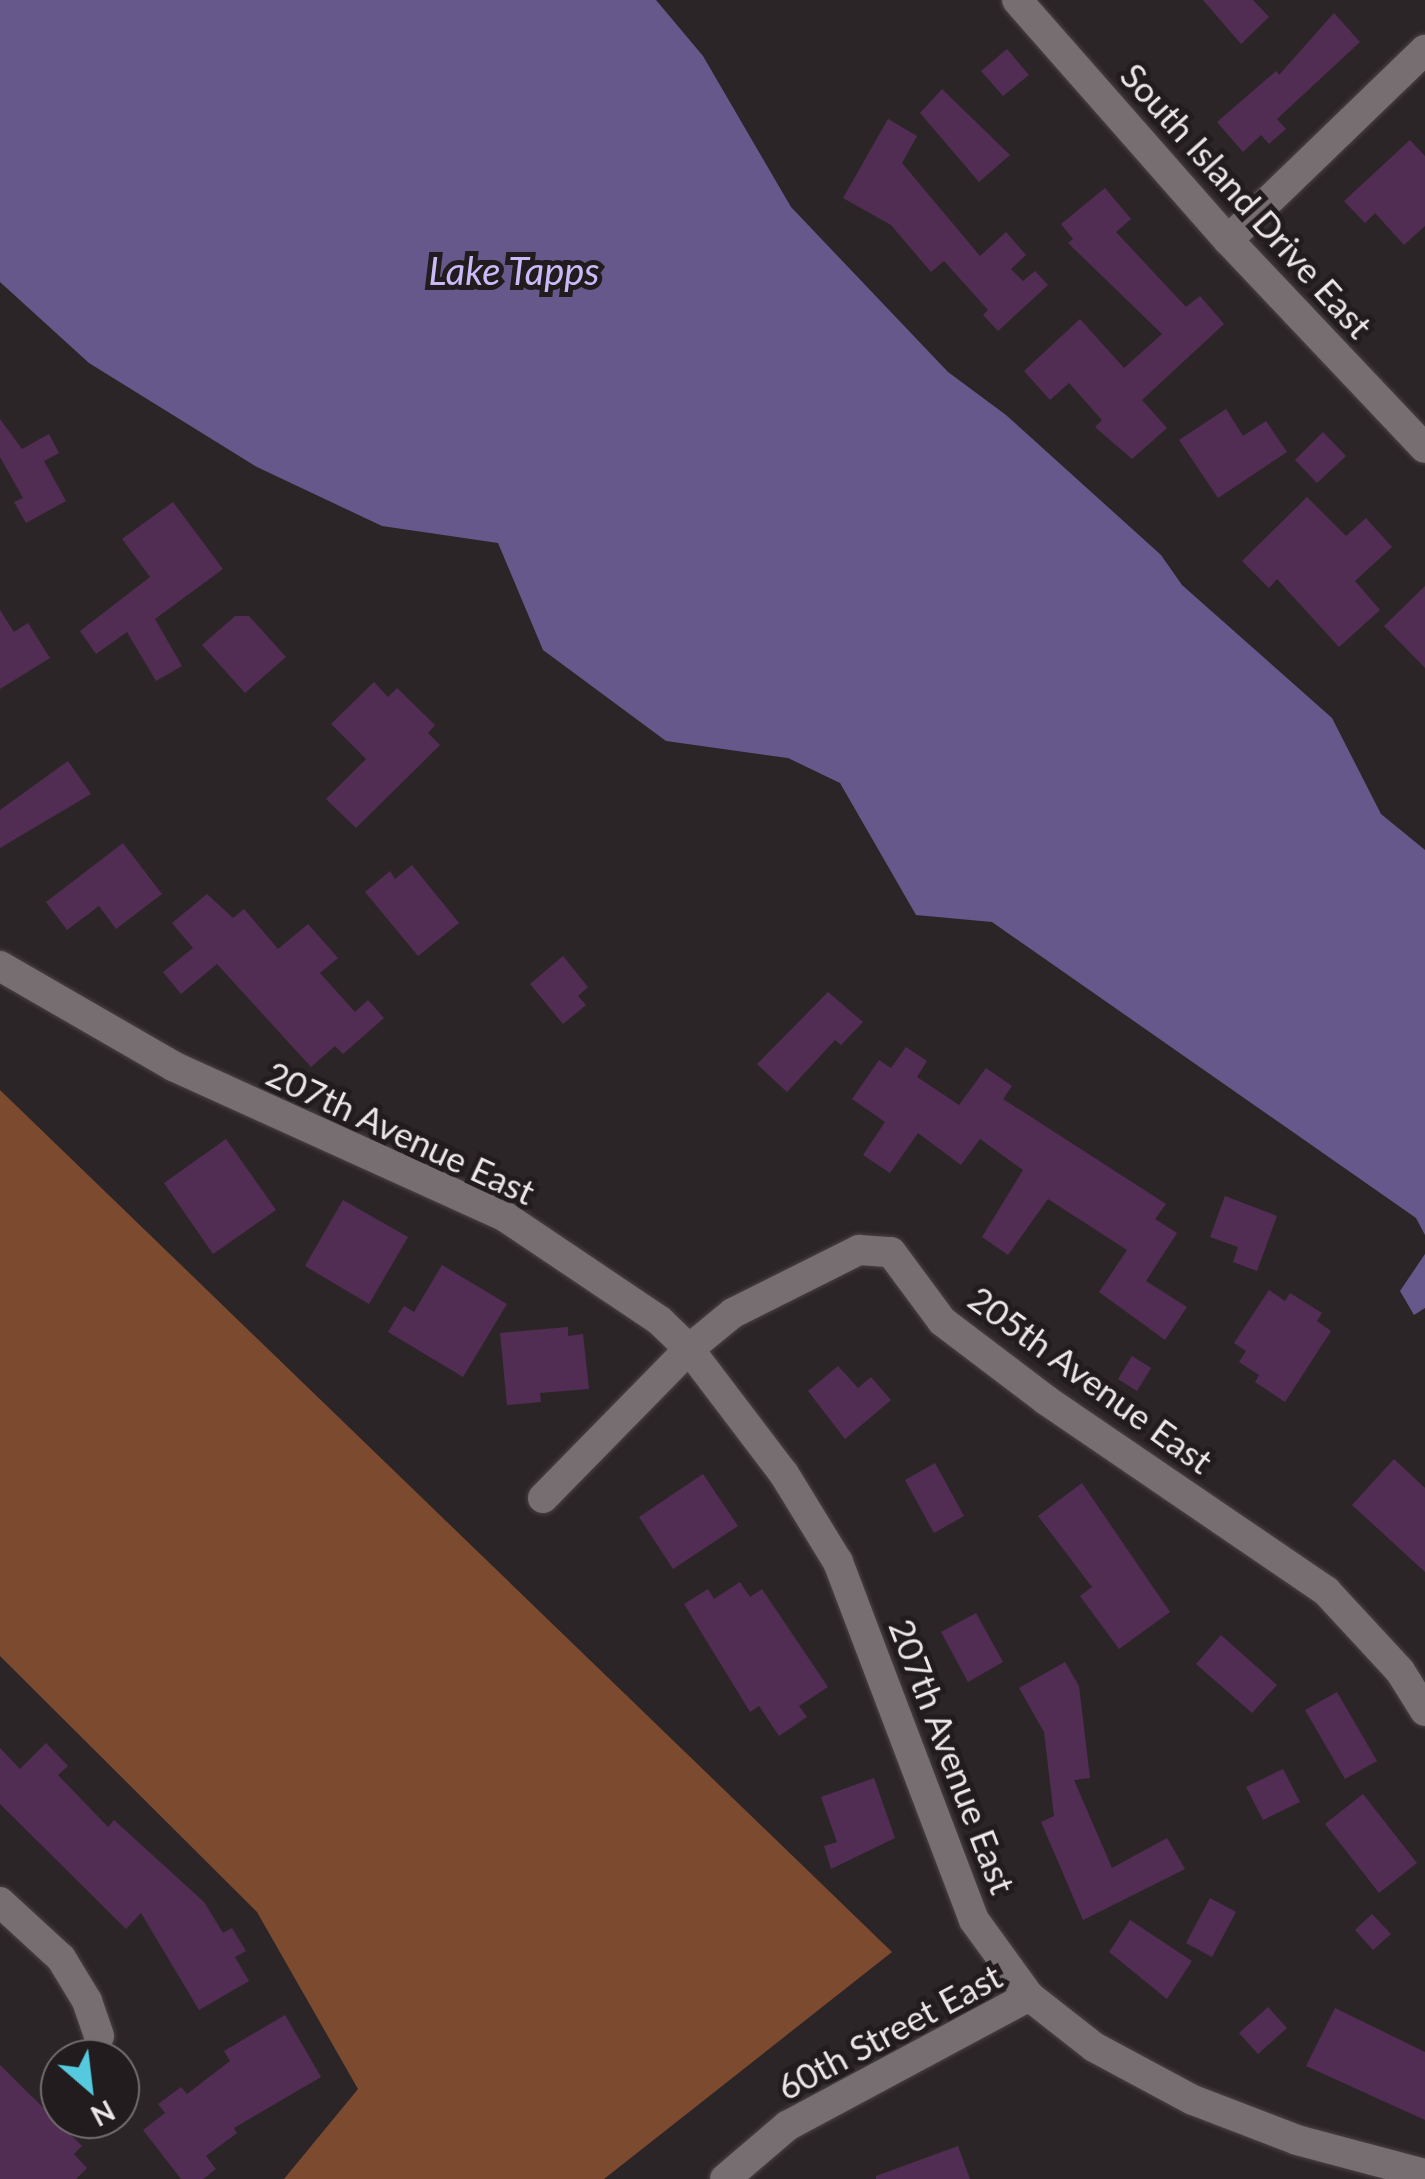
<!DOCTYPE html>
<style>
body{margin:0}
#map{position:relative;width:1425px;height:2179px;overflow:hidden;background:#2c2528;font-family:Lato,sans-serif}
div>[style]{position:absolute}
[style*='--x']{left:calc(var(--x)*1px);top:calc(var(--y)*1px);width:calc(var(--w)*1px);rotate:calc(var(--a)*1deg)}
.forest>*{inset:0;background:#7c4a2f}
.water>*{inset:0;background:#66588a}
.building>*{inset:0;background:#512d53}
.roads{filter:drop-shadow(0 0 2px #484245) drop-shadow(0 0 2px #484245)}
.street>*{height:30px;margin:-15px;padding:0 15px;transform-origin:15px;border-radius:15px;background:#766e71}
span{translate:-50% -50%;white-space:nowrap;text-align:center;line-height:1.15;-webkit-text-stroke:10px #221c1e;paint-order:stroke}
.street-label{font-size:35px;color:#ebe6e8}
.water-label{font-size:38px;color:#cabaf8;font-style:italic}
.north{position:absolute;left:40px;top:2039px;width:100px;height:100px;box-sizing:border-box;background:#221c1e;border:2px solid #726d6f;border-radius:50%;rotate:152deg;font-size:28px;font-weight:700;line-height:40px;text-align:center;color:#ebe6e8}
.north::after{content:'';display:block;margin:auto;width:35px;height:45px;background:#55cadf;clip-path:polygon(50% 0,100% 100%,50% 72%,0 100%)}
</style>
<div id="map">
<div class="forest">
<i style="clip-path:polygon(0 1090px,892px 1952px,604px 2179px,284px 2179px,358px 2089px,257px 1912px,0 1656px)"></i>
</div>
<div class="water">
<i style="clip-path:polygon(0 0,656px 0,703px 56px,791px 207px,948px 372px,1006px 415px,1161px 555px,1182px 585px,1332px 718px,1381px 814px,1425px 850px,1425px 1235px,1416px 1218px,992px 922px,916px 915px,840px 783px,788px 758px,666px 741px,543px 650px,498px 543px,382px 526px,257px 467px,89px 363px,0 282px)"></i>
<i style="clip-path:polygon(1425px 1254px,1425px 1308px,1414px 1315px,1400px 1291px)"></i>
</div>
<div class="building">
<i style="clip-path:polygon(1203px 0,1253px 0,1269px 17px,1241px 44px)"></i>
<i style="clip-path:polygon(1334px 13px,1360px 42px,1277px 119px,1286px 129px,1269px 144px,1261px 135px,1243px 152px,1217px 122px,1276px 71px,1279px 75px)"></i>
<i style="clip-path:polygon(1007px 49px,1029px 75px,1003px 96px,981px 71px)"></i>
<i style="clip-path:polygon(942px 89px,1010px 155px,979px 182px,920px 113px)"></i>
<i style="clip-path:polygon(888px 119px,917px 136px,902px 163px,980px 256px,1006px 232px,1026px 255px,1011px 269px,1023px 281px,1035px 271px,1048px 285px,998px 331px,983px 315px,988px 310px,944px 261px,931px 272px,891px 225px,843px 198px)"></i>
<i style="clip-path:polygon(1410px 140px,1425px 156px,1425px 226px,1404px 245px,1375px 213px,1365px 223px,1344px 201px)"></i>
<i style="clip-path:polygon(1105px 188px,1131px 219px,1116px 232px,1186px 307px,1200px 296px,1224px 324px,1142px 400px,1167px 428px,1132px 459px,1095px 427px,1102px 420px,1069px 383px,1050px 400px,1024px 371px,1080px 319px,1124px 368px,1162px 334px,1068px 243px,1073px 239px,1061px 224px)"></i>
<i style="clip-path:polygon(1226px 409px,1243px 436px,1266px 421px,1287px 452px,1218px 498px,1179px 440px)"></i>
<i style="clip-path:polygon(0 419px,22px 449px,49px 434px,59px 453px,44px 461px,66px 501px,26px 523px,14px 502px,23px 498px,0 457px)"></i>
<i style="clip-path:polygon(1323px 432px,1346px 456px,1317px 483px,1295px 460px)"></i>
<i style="clip-path:polygon(1307px 497px,1346px 536px,1366px 518px,1392px 547px,1355px 581px,1380px 610px,1339px 647px,1277px 579px,1269px 588px,1242px 561px)"></i>
<i style="clip-path:polygon(173px 502px,223px 569px,155px 619px,182px 666px,156px 681px,127px 632px,96px 654px,80px 631px,150px 577px,122px 539px)"></i>
<i style="clip-path:polygon(1425px 586px,1425px 668px,1384px 626px)"></i>
<i style="clip-path:polygon(0 610px,14px 632px,28px 623px,50px 658px,0 689px)"></i>
<i style="clip-path:polygon(235px 616px,249px 616px,286px 657px,245px 693px,202px 645px)"></i>
<i style="clip-path:polygon(374px 682px,388px 697px,397px 688px,435px 725px,428px 733px,440px 745px,356px 828px,326px 799px,366px 759px,331px 724px)"></i>
<i style="clip-path:polygon(68px 761px,91px 794px,0 848px,0 810px)"></i>
<i style="clip-path:polygon(123px 843px,162px 894px,116px 929px,99px 906px,67px 930px,46px 902px)"></i>
<i style="clip-path:polygon(412px 865px,459px 923px,418px 956px,365px 892px,390px 871px,395px 879px)"></i>
<i style="clip-path:polygon(207px 894px,233px 918px,244px 909px,278px 949px,308px 924px,338px 958px,320px 973px,355px 1012px,368px 1000px,384px 1018px,343px 1054px,335px 1046px,311px 1067px,217px 964px,181px 994px,163px 972px,193px 948px,172px 923px)"></i>
<i style="clip-path:polygon(563px 956px,588px 987px,578px 996px,586px 1005px,563px 1024px,530px 984px)"></i>
<i style="clip-path:polygon(828px 992px,863px 1022px,841px 1045px,835px 1040px,787px 1092px,757px 1064px)"></i>
<i style="clip-path:polygon(906px 1047px,927px 1061px,917px 1077px,959px 1105px,986px 1068px,1012px 1086px,1003px 1099px,1166px 1204px,1155px 1219px,1177px 1233px,1146px 1281px,1187px 1307px,1165px 1340px,1099px 1292px,1127px 1250px,1048px 1199px,1008px 1255px,982px 1237px,1023px 1170px,980px 1139px,961px 1165px,918px 1133px,890px 1173px,863px 1155px,885px 1122px,852px 1099px,879px 1060px,891px 1068px)"></i>
<i style="clip-path:polygon(226px 1139px,276px 1210px,213px 1254px,164px 1183px)"></i>
<i style="clip-path:polygon(1225px 1196px,1277px 1216px,1257px 1271px,1233px 1262px,1238px 1247px,1210px 1237px)"></i>
<i style="clip-path:polygon(343px 1200px,408px 1237px,369px 1304px,305px 1266px)"></i>
<i style="clip-path:polygon(442px 1265px,507px 1304px,463px 1377px,388px 1332px,404px 1306px,414px 1312px)"></i>
<i style="clip-path:polygon(1269px 1290px,1285px 1301px,1290px 1293px,1322px 1313px,1317px 1321px,1331px 1331px,1285px 1402px,1255px 1382px,1259px 1375px,1239px 1362px,1246px 1351px,1234px 1343px)"></i>
<i style="clip-path:polygon(568px 1327px,568px 1336px,583px 1334px,589px 1389px,540px 1393px,541px 1402px,507px 1405px,500px 1333px)"></i>
<i style="clip-path:polygon(1132px 1356px,1151px 1368px,1137px 1391px,1118px 1379px)"></i>
<i style="clip-path:polygon(838px 1366px,858px 1388px,871px 1377px,891px 1400px,845px 1439px,808px 1391px)"></i>
<i style="clip-path:polygon(1394px 1459px,1425px 1488px,1425px 1572px,1352px 1505px)"></i>
<i style="clip-path:polygon(935px 1463px,964px 1516px,934px 1533px,905px 1480px)"></i>
<i style="clip-path:polygon(703px 1474px,738px 1526px,673px 1569px,639px 1517px)"></i>
<i style="clip-path:polygon(1082px 1483px,1170px 1612px,1119px 1649px,1080px 1596px,1092px 1587px,1038px 1516px)"></i>
<i style="clip-path:polygon(740px 1582px,750px 1597px,762px 1589px,828px 1687px,799px 1706px,807px 1717px,779px 1736px,759px 1706px,750px 1712px,684px 1604px,708px 1589px,714px 1599px)"></i>
<i style="clip-path:polygon(976px 1613px,1003px 1662px,968px 1682px,941px 1632px)"></i>
<i style="clip-path:polygon(1221px 1635px,1277px 1685px,1252px 1713px,1196px 1664px)"></i>
<i style="clip-path:polygon(1065px 1662px,1079px 1686px,1090px 1778px,1074px 1780px,1112px 1868px,1167px 1838px,1185px 1869px,1083px 1920px,1041px 1822px,1054px 1816px,1044px 1732px,1019px 1688px)"></i>
<i style="clip-path:polygon(1337px 1692px,1377px 1761px,1345px 1779px,1305px 1710px)"></i>
<i style="clip-path:polygon(46px 1743px,68px 1766px,58px 1775px,108px 1827px,114px 1820px,204px 1902px,223px 1933px,232px 1928px,246px 1951px,235px 1957px,249px 1981px,199px 2010px,141px 1913px,126px 1929px,0 1804px,0 1748px,20px 1769px)"></i>
<i style="clip-path:polygon(1283px 1769px,1300px 1802px,1263px 1820px,1246px 1787px)"></i>
<i style="clip-path:polygon(874px 1778px,895px 1838px,831px 1869px,824px 1846px,837px 1842px,821px 1797px)"></i>
<i style="clip-path:polygon(1363px 1794px,1417px 1863px,1379px 1893px,1325px 1824px)"></i>
<i style="clip-path:polygon(1210px 1898px,1236px 1912px,1212px 1957px,1186px 1943px)"></i>
<i style="clip-path:polygon(1372px 1914px,1391px 1934px,1373px 1950px,1355px 1930px)"></i>
<i style="clip-path:polygon(1130px 1920px,1192px 1961px,1167px 1999px,1109px 1952px)"></i>
<i style="clip-path:polygon(1268px 2007px,1287px 2028px,1258px 2054px,1239px 2033px)"></i>
<i style="clip-path:polygon(1335px 2008px,1425px 2052px,1425px 2120px,1306px 2066px)"></i>
<i style="clip-path:polygon(285px 2015px,321px 2077px,234px 2128px,237px 2133px,206px 2156px,216px 2169px,203px 2179px,181px 2179px,143px 2130px,165px 2113px,158px 2104px,181px 2087px,187px 2094px,230px 2061px,224px 2051px)"></i>
<i style="clip-path:polygon(0 2065px,82px 2146px,74px 2154px,87px 2168px,76px 2179px,0 2179px)"></i>
<i style="clip-path:polygon(958px 2146px,970px 2179px,876px 2179px,876px 2176px)"></i>
</div>
<div class="roads">
<div class="street">
<i style="--x:1017;--y:0;--w:320;--a:48.7"></i>
<i style="--x:1228;--y:240;--w:286;--a:46.6"></i>
<i style="--x:1228;--y:240;--w:274;--a:-44"></i>
<i style="--x:0;--y:966;--w:200;--a:30"></i>
<i style="--x:173;--y:1066;--w:363;--a:24.4"></i>
<i style="--x:504;--y:1216;--w:188;--a:33.9"></i>
<i style="--x:660;--y:1321;--w:40;--a:44"></i>
<i style="--x:689;--y:1349;--w:157;--a:52.8"></i>
<i style="--x:784;--y:1474;--w:103;--a:58.5"></i>
<i style="--x:838;--y:1562;--w:383;--a:69.2"></i>
<i style="--x:974;--y:1920;--w:94;--a:54.1"></i>
<i style="--x:543;--y:1498;--w:209;--a:-45.6"></i>
<i style="--x:689;--y:1349;--w:57;--a:-39.3"></i>
<i style="--x:733;--y:1313;--w:141;--a:-26.6"></i>
<i style="--x:859;--y:1250;--w:32;--a:4"></i>
<i style="--x:891;--y:1252;--w:86;--a:53.5"></i>
<i style="--x:942;--y:1321;--w:131;--a:37.2"></i>
<i style="--x:1046;--y:1400;--w:339;--a:34.3"></i>
<i style="--x:1326;--y:1591;--w:109;--a:47.2"></i>
<i style="--x:1400;--y:1671;--w:47;--a:58"></i>
<i style="--x:0;--y:1902;--w:83;--a:42.6"></i>
<i style="--x:61;--y:1958;--w:50;--a:58.8"></i>
<i style="--x:87;--y:2001;--w:37;--a:71"></i>
<i style="--x:725;--y:2179;--w:82;--a:-40.5"></i>
<i style="--x:787;--y:2126;--w:275;--a:-28.2"></i>
<i style="--x:1029;--y:1996;--w:83;--a:38.1"></i>
<i style="--x:1094;--y:2047;--w:112;--a:28.2"></i>
<i style="--x:1193;--y:2100;--w:111;--a:21"></i>
<i style="--x:1297;--y:2140;--w:132;--a:14.9"></i>
</div>
</div>
<div class="street-label">
<span style="left:1247px;top:200px;rotate:48deg">South Island Drive East</span>
<span style="left:401px;top:1132px;rotate:25deg">207th Avenue East</span>
<span style="left:1091px;top:1379px;rotate:36deg">205th Avenue East</span>
<span style="left:953px;top:1756px;rotate:69deg">207th Avenue East</span>
<span style="left:889px;top:2031px;rotate:-28deg">60th Street East</span>
</div>
<div class="water-label">
<span style="left:514px;top:271px">Lake Tapps</span>
</div>
<div class="north">N</div>
</div>
